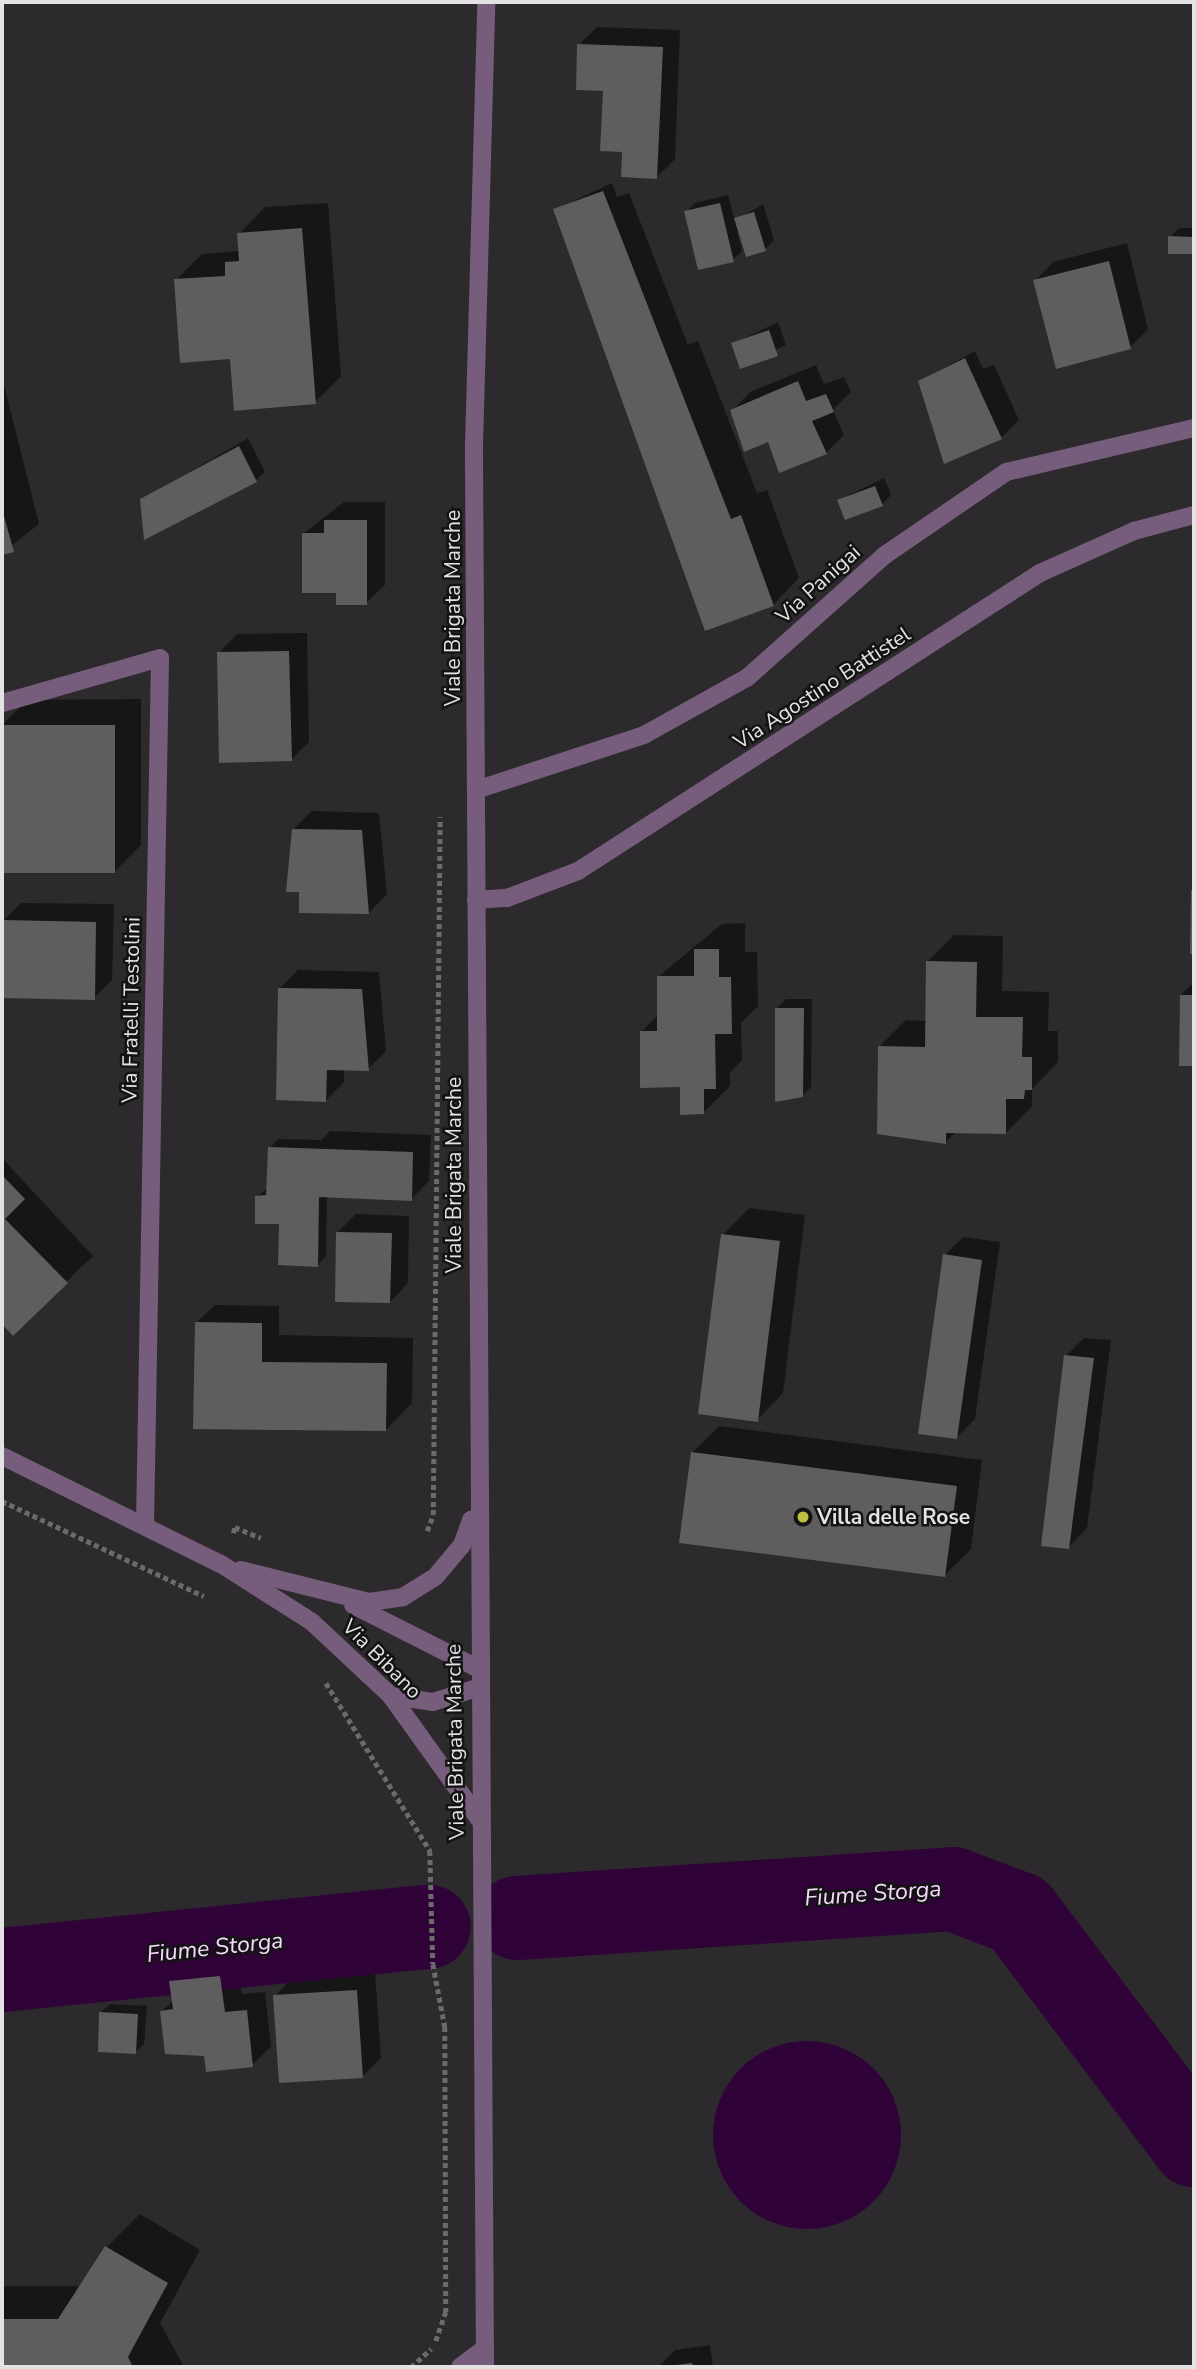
<!DOCTYPE html>
<style>
body{margin:0}
#map{position:relative;width:1196px;height:2369px;overflow:hidden;background:#2c2a2c;font-family:"Nunito Sans",sans-serif}
div>[style]{position:absolute}
[style*='--x']{left:calc(var(--x)*1px);top:calc(var(--y)*1px);width:calc(var(--w)*1px);rotate:calc(var(--a)*1deg)}
.water>*{inset:0;background:#2f0338}
.round{border-radius:50%}
.shadow>*{inset:0;background:#0007}
.river>*{height:84px;margin:-42px;padding:0 42px;transform-origin:42px;border-radius:42px;background:#2f0338}
.building>*{inset:0;background:#5f5d5f}
.path>*{height:4.5px;margin-top:-2.25px;transform-origin:0;background:repeating-linear-gradient(90deg,#6c6a6c 0 5px,transparent 0 8.5px)}
.minor>*{height:18px;margin:-9px;padding:0 9px;transform-origin:9px;border-radius:9px;background:#765d7c}
.tertiary>*{height:18px;margin:-9px;padding:0 9px;transform-origin:9px;border-radius:9px;background:#765d7c}
.dots>*{width:19px;height:19px;translate:-50% -50%;box-sizing:border-box;border:4px solid #141314;border-radius:50%}
span{translate:-50% -50%;white-space:nowrap;text-align:center;line-height:1.15;-webkit-text-stroke:5px #141314;paint-order:stroke}
.street-label{font-size:21px;color:#e4e3e4}
.poi-label{font-size:21px;color:#e4e3e4;font-weight:700}
.left{translate:0 -50%;text-align:left}
.water-label{font-size:23px;color:#f7d7fe;font-style:italic}
.frame{position:absolute;inset:0;border:4px solid #e4e3e4;pointer-events:none}
</style>
<div id="map">
<div class="water">
<i class="round" style="left:713px;top:2041px;width:188px;height:188px"></i>
</div>
<div class="shadow">
<i style="clip-path:polygon(597px 27px,680px 30px,675px 159px,657px 177px,624px 150px,605px 89px,579px 45px)"></i>
<i style="clip-path:polygon(612px 183px,617px 197px,629px 193px,688px 345px,698px 341px,757px 493px,767px 490px,799px 578px,773px 605px,556px 209px)"></i>
<i style="clip-path:polygon(728px 195px,735px 221px,763px 204px,774px 240px,765px 249px,737px 231px,742px 251px,733px 260px,686px 212px,695px 203px)"></i>
<i style="clip-path:polygon(328px 203px,341px 376px,315px 402px,176px 280px,202px 254px,238px 251px,239px 234px,265px 207px)"></i>
<i style="clip-path:polygon(1179px 228px,1194px 228px,1194px 252px,1170px 252px,1170px 237px)"></i>
<i style="clip-path:polygon(1127px 243px,1148px 329px,1130px 347px,1035px 281px,1053px 262px)"></i>
<i style="clip-path:polygon(778px 322px,786px 345px,741px 366px,733px 344px)"></i>
<i style="clip-path:polygon(975px 351px,983px 369px,994px 365px,1019px 420px,1001px 438px,920px 381px)"></i>
<i style="clip-path:polygon(816px 365px,824px 384px,844px 377px,851px 392px,833px 410px,844px 435px,826px 453px,769px 440px,732px 411px,750px 392px)"></i>
<i style="clip-path:polygon(2px 377px,39px 524px,2px 553px)"></i>
<i style="clip-path:polygon(248px 438px,265px 472px,256px 480px,142px 500px)"></i>
<i style="clip-path:polygon(884px 478px,891px 495px,882px 504px,839px 500px)"></i>
<i style="clip-path:polygon(344px 502px,385px 502px,385px 585px,366px 603px,304px 533px)"></i>
<i style="clip-path:polygon(307px 633px,309px 742px,291px 760px,219px 653px,237px 634px)"></i>
<i style="clip-path:polygon(141px 699px,141px 845px,115px 871px,2px 871px,2px 725px,27px 700px)"></i>
<i style="clip-path:polygon(312px 811px,379px 813px,387px 894px,369px 913px,300px 890px,293px 830px)"></i>
<i style="clip-path:polygon(21px 903px,114px 904px,112px 980px,94px 998px,2px 997px,3px 921px)"></i>
<i style="clip-path:polygon(745px 923px,745px 952px,757px 952px,758px 1006px,741px 1023px,742px 1060px,730px 1072px,730px 1086px,704px 1112px,641px 1032px,658px 1015px,658px 977px,722px 924px)"></i>
<i style="clip-path:polygon(954px 935px,1003px 936px,1002px 991px,1049px 992px,1048px 1031px,1058px 1031px,1058px 1062px,1032px 1089px,1032px 1106px,1006px 1133px,956px 1132px,946px 1142px,879px 1047px,906px 1020px,927px 1021px,928px 961px)"></i>
<i style="clip-path:polygon(298px 970px,379px 972px,386px 1051px,368px 1069px,344px 1069px,344px 1082px,326px 1100px,280px 988px)"></i>
<i style="clip-path:polygon(1194px 982px,1194px 1064px,1181px 1064px,1181px 995px)"></i>
<i style="clip-path:polygon(786px 999px,812px 999px,811px 1087px,802px 1096px,777px 1008px)"></i>
<i style="clip-path:polygon(330px 1131px,431px 1135px,429px 1181px,411px 1199px,327px 1196px,326px 1256px,317px 1265px,257px 1197px,268px 1188px,270px 1148px,278px 1139px,321px 1140px)"></i>
<i style="clip-path:polygon(2px 1158px,93px 1256px,13px 1333px,2px 1322px)"></i>
<i style="clip-path:polygon(749px 1208px,805px 1215px,783px 1393px,757px 1420px,723px 1235px)"></i>
<i style="clip-path:polygon(356px 1214px,409px 1216px,408px 1283px,390px 1302px,338px 1232px)"></i>
<i style="clip-path:polygon(963px 1237px,1000px 1242px,975px 1419px,956px 1438px,945px 1255px)"></i>
<i style="clip-path:polygon(215px 1305px,279px 1306px,279px 1335px,413px 1338px,412px 1403px,386px 1430px,195px 1427px,196px 1323px)"></i>
<i style="clip-path:polygon(1084px 1338px,1111px 1340px,1087px 1528px,1069px 1547px,1066px 1356px)"></i>
<i style="clip-path:polygon(719px 1426px,982px 1460px,971px 1549px,945px 1575px,692px 1453px)"></i>
<i style="clip-path:polygon(238px 1958px,242px 1994px,265px 1992px,271px 2047px,252px 2065px,205px 2054px,162px 2011px,174px 2000px,171px 1982px,189px 1964px)"></i>
<i style="clip-path:polygon(375px 1972px,381px 2058px,363px 2076px,275px 1996px,293px 1977px)"></i>
<i style="clip-path:polygon(110px 2004px,147px 2006px,144px 2044px,135px 2053px,101px 2012px)"></i>
<i style="clip-path:polygon(140px 2214px,200px 2250px,160px 2323px,184px 2367px,2px 2367px,2px 2286px,81px 2286px,107px 2247px)"></i>
<i style="clip-path:polygon(710px 2345px,713px 2367px,658px 2367px,675px 2350px)"></i>
</div>
<div class="river">
<i style="--x:517;--y:1918;--w:437;--a:-3.8"></i>
<i style="--x:953;--y:1889;--w:71;--a:20.7"></i>
<i style="--x:1019;--y:1914;--w:290;--a:52.9"></i>
<i style="--x:2;--y:1970;--w:429;--a:-5.8"></i>
</div>
<div class="building">
<i style="clip-path:polygon(577px 44px,663px 47px,657px 179px,621px 177px,622px 152px,600px 151px,603px 91px,576px 90px)"></i>
<i style="clip-path:polygon(603px 191px,731px 519px,741px 515px,774px 606px,705px 631px,553px 209px)"></i>
<i style="clip-path:polygon(720px 203px,734px 262px,698px 270px,684px 211px)"></i>
<i style="clip-path:polygon(754px 212px,766px 251px,746px 257px,734px 218px)"></i>
<i style="clip-path:polygon(302px 228px,316px 404px,234px 411px,230px 359px,180px 363px,174px 279px,225px 276px,225px 262px,239px 261px,237px 233px)"></i>
<i style="clip-path:polygon(1168px 236px,1194px 237px,1194px 254px,1168px 254px)"></i>
<i style="clip-path:polygon(1109px 261px,1131px 349px,1056px 369px,1033px 280px)"></i>
<i style="clip-path:polygon(769px 330px,778px 356px,740px 369px,731px 343px)"></i>
<i style="clip-path:polygon(965px 358px,1002px 439px,944px 464px,918px 381px)"></i>
<i style="clip-path:polygon(798px 381px,806px 401px,826px 394px,834px 412px,812px 421px,827px 454px,779px 473px,768px 442px,744px 452px,730px 410px)"></i>
<i style="clip-path:polygon(239px 446px,257px 482px,144px 540px,140px 499px)"></i>
<i style="clip-path:polygon(875px 486px,883px 506px,845px 520px,837px 500px)"></i>
<i style="clip-path:polygon(2px 509px,14px 552px,2px 555px)"></i>
<i style="clip-path:polygon(324px 520px,367px 520px,367px 605px,336px 605px,336px 593px,302px 593px,302px 533px,324px 533px)"></i>
<i style="clip-path:polygon(289px 651px,292px 761px,219px 763px,217px 652px)"></i>
<i style="clip-path:polygon(2px 725px,115px 725px,115px 873px,2px 873px)"></i>
<i style="clip-path:polygon(292px 829px,362px 830px,369px 914px,299px 913px,299px 892px,286px 892px)"></i>
<i style="clip-path:polygon(1191px 890px,1194px 890px,1194px 954px,1190px 954px)"></i>
<i style="clip-path:polygon(2px 920px,96px 922px,95px 1000px,2px 998px)"></i>
<i style="clip-path:polygon(694px 949px,719px 949px,719px 977px,731px 977px,732px 1034px,715px 1034px,716px 1089px,704px 1089px,704px 1114px,680px 1115px,680px 1087px,640px 1088px,640px 1031px,657px 1031px,657px 976px,694px 976px)"></i>
<i style="clip-path:polygon(926px 961px,977px 962px,976px 1017px,1023px 1017px,1022px 1057px,1032px 1057px,1032px 1090px,1025px 1090px,1024px 1099px,1006px 1099px,1006px 1134px,946px 1133px,946px 1144px,877px 1134px,878px 1046px,925px 1047px)"></i>
<i style="clip-path:polygon(278px 988px,362px 989px,369px 1071px,327px 1070px,326px 1102px,276px 1100px)"></i>
<i style="clip-path:polygon(1180px 995px,1194px 995px,1194px 1066px,1179px 1066px)"></i>
<i style="clip-path:polygon(775px 1008px,804px 1008px,803px 1097px,775px 1102px)"></i>
<i style="clip-path:polygon(268px 1147px,413px 1152px,412px 1201px,319px 1197px,318px 1267px,278px 1265px,279px 1224px,255px 1224px,255px 1196px,266px 1195px)"></i>
<i style="clip-path:polygon(2px 1175px,25px 1199px,5px 1219px,68px 1283px,13px 1336px,2px 1324px)"></i>
<i style="clip-path:polygon(336px 1232px,392px 1233px,390px 1303px,335px 1302px)"></i>
<i style="clip-path:polygon(721px 1234px,780px 1241px,758px 1422px,698px 1414px)"></i>
<i style="clip-path:polygon(943px 1254px,982px 1260px,957px 1439px,918px 1434px)"></i>
<i style="clip-path:polygon(195px 1322px,262px 1323px,262px 1362px,387px 1363px,386px 1431px,193px 1429px)"></i>
<i style="clip-path:polygon(1064px 1355px,1094px 1358px,1069px 1549px,1041px 1546px)"></i>
<i style="clip-path:polygon(691px 1452px,957px 1486px,945px 1577px,679px 1543px)"></i>
<i style="clip-path:polygon(220px 1976px,225px 2012px,247px 2010px,253px 2067px,206px 2072px,204px 2056px,165px 2054px,160px 2011px,173px 2009px,169px 1981px)"></i>
<i style="clip-path:polygon(357px 1990px,363px 2078px,279px 2083px,273px 1995px)"></i>
<i style="clip-path:polygon(99px 2012px,138px 2014px,136px 2054px,98px 2052px)"></i>
<i style="clip-path:polygon(105px 2246px,168px 2283px,128px 2357px,133px 2367px,2px 2367px,2px 2319px,58px 2319px)"></i>
<i style="clip-path:polygon(692px 2363px,693px 2367px,669px 2367px,669px 2366px)"></i>
</div>
<div class="path">
<i style="--x:2;--y:1501;--w:223;--a:25.2"></i>
<i style="--x:427;--y:1531;--w:17;--a:-69"></i>
<i style="--x:433;--y:1515;--w:698;--a:-89.43"></i>
<i style="--x:233;--y:1533;--w:6;--a:-72"></i>
<i style="--x:235;--y:1527;--w:28;--a:23"></i>
<i style="--x:326;--y:1683;--w:198;--a:58.2"></i>
<i style="--x:430;--y:1851;--w:113;--a:88.5"></i>
<i style="--x:433;--y:1964;--w:64;--a:79.2"></i>
<i style="--x:445;--y:2027;--w:285;--a:89.8"></i>
<i style="--x:446;--y:2312;--w:31;--a:109"></i>
<i style="--x:411;--y:2367;--w:27;--a:-42"></i>
</div>
<div class="minor">
<i style="--x:2;--y:703;--w:164;--a:-15.9"></i>
<i style="--x:160;--y:658;--w:868;--a:90.99"></i>
<i style="--x:476;--y:790;--w:177;--a:-18.1"></i>
<i style="--x:644;--y:735;--w:119;--a:-29.1"></i>
<i style="--x:748;--y:677;--w:183;--a:-41.7"></i>
<i style="--x:885;--y:555;--w:147;--a:-34.4"></i>
<i style="--x:1006;--y:472;--w:193;--a:-13.2"></i>
<i style="--x:476;--y:900;--w:31;--a:-4"></i>
<i style="--x:507;--y:898;--w:76;--a:-20.8"></i>
<i style="--x:578;--y:871;--w:550;--a:-32.82"></i>
<i style="--x:1040;--y:573;--w:103;--a:-24.1"></i>
<i style="--x:1134;--y:531;--w:62;--a:-14.9"></i>
<i style="--x:460;--y:2367;--w:31;--a:-37"></i>
</div>
<div class="tertiary">
<i style="--x:2;--y:1456;--w:244;--a:26.3"></i>
<i style="--x:221;--y:1564;--w:108;--a:32.5"></i>
<i style="--x:312;--y:1622;--w:108;--a:43.1"></i>
<i style="--x:391;--y:1696;--w:151;--a:54.4"></i>
<i style="--x:241;--y:1570;--w:132;--a:14"></i>
<i style="--x:369;--y:1602;--w:34;--a:-8"></i>
<i style="--x:403;--y:1597;--w:39;--a:-32"></i>
<i style="--x:436;--y:1576;--w:40;--a:-50"></i>
<i style="--x:462;--y:1545;--w:27;--a:-70"></i>
<i style="--x:353;--y:1605;--w:139;--a:26.9"></i>
<i style="--x:391;--y:1696;--w:42;--a:8.1"></i>
<i style="--x:433;--y:1702;--w:46;--a:-17.7"></i>
<i style="--x:485;--y:2367;--w:1922;--a:-90.33"></i>
<i style="--x:474;--y:445;--w:443;--a:-88.4"></i>
</div>
<div class="dots">
<i style="left:803px;top:1517px;background:#bebf42"></i>
</div>
<div class="street-label">
<span style="left:818px;top:584px;rotate:-42deg">Via Panigai</span>
<span style="left:453px;top:608px;rotate:-90deg">Viale Brigata Marche</span>
<span style="left:822px;top:688px;rotate:-33deg">Via Agostino Battistel</span>
<span style="left:131px;top:1010px;rotate:-89deg">Via Fratelli Testolini</span>
<span style="left:454px;top:1175px;rotate:-90deg">Viale Brigata Marche</span>
<span style="left:382px;top:1659px;rotate:45deg">Via Bibano</span>
<span style="left:455px;top:1742px;rotate:-91deg">Viale Brigata Marche</span>
</div>
<div class="poi-label">
<span class="left" style="left:817px;top:1517px">Villa delle Rose</span>
</div>
<div class="water-label">
<span style="left:873px;top:1894px;rotate:-4deg">Fiume Storga</span>
<span style="left:215px;top:1948px;rotate:-6deg">Fiume Storga</span>
</div>
<div class="frame"></div>
</div>
